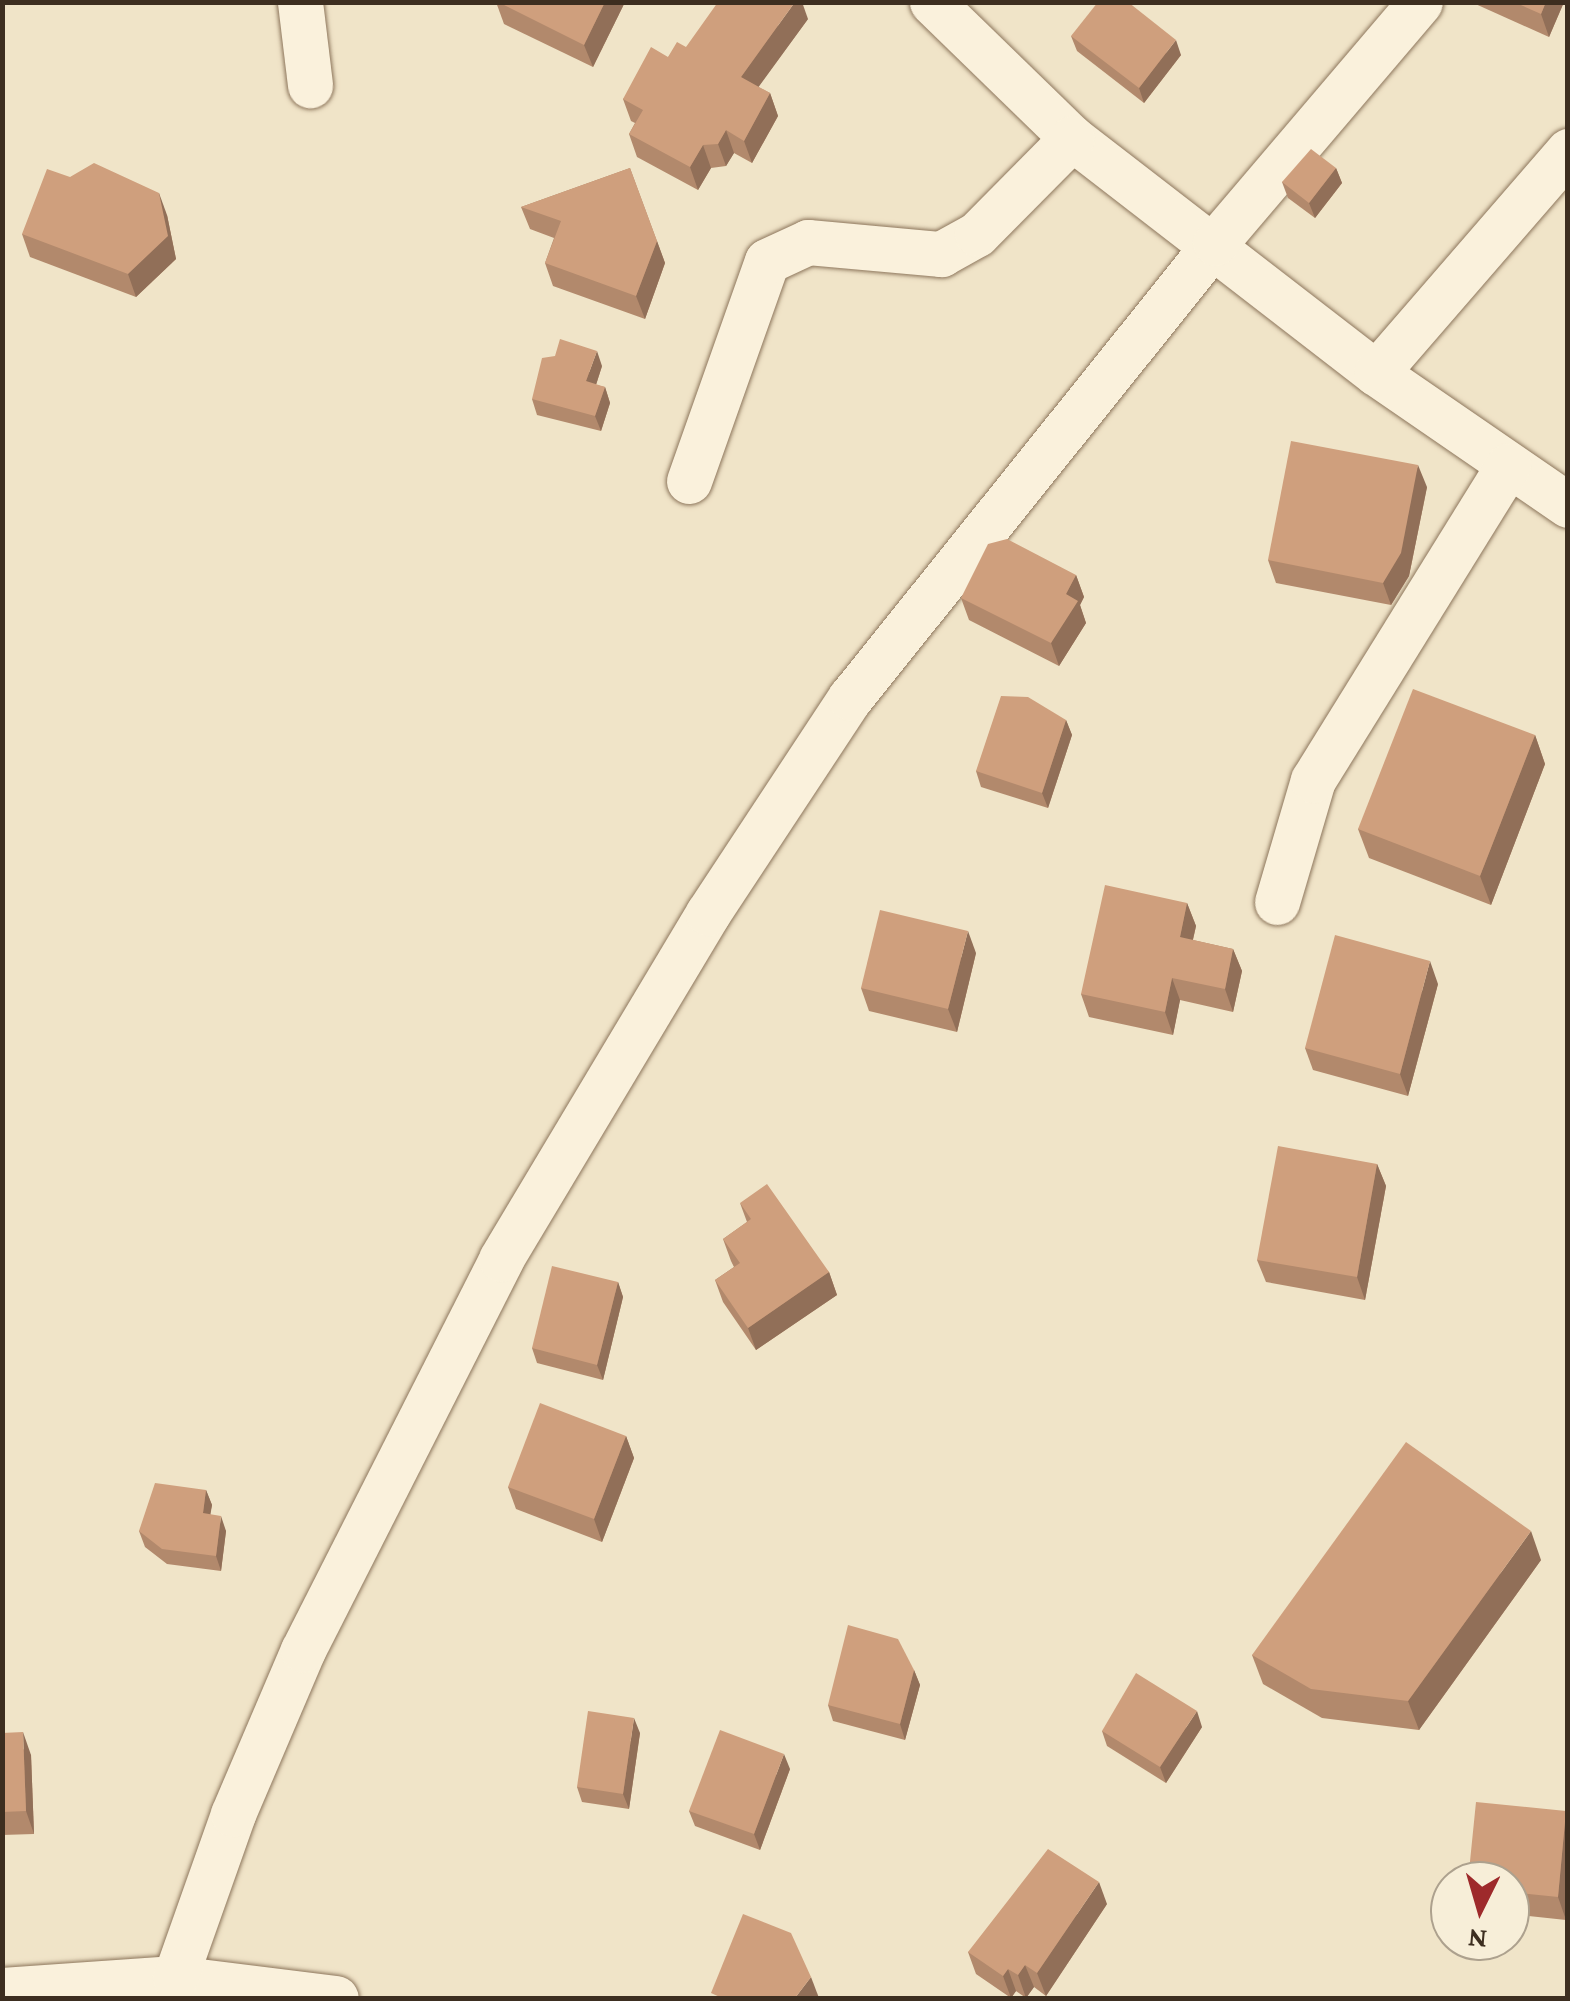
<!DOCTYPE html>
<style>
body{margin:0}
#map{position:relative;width:1570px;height:2001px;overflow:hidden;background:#f0e4c8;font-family:"Crimson Pro",serif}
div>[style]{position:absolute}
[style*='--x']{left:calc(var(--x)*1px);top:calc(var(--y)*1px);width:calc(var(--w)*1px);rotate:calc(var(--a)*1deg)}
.roads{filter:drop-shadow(0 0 2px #8d765c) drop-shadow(0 0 2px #8d765c)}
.minor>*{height:45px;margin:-22.5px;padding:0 22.5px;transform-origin:22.5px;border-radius:22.5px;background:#faf1dc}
.wall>*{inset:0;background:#b2896c}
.shaded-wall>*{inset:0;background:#916f58}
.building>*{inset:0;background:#cf9f7d}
span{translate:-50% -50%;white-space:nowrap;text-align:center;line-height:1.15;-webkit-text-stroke:8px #f7eed8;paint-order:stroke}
.frame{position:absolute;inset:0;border:5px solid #3d2e20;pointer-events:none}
.north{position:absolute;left:1430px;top:1861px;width:100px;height:100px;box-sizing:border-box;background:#f7eed8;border:2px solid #ada18e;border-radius:50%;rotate:185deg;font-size:28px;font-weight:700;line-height:40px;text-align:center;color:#3d2e20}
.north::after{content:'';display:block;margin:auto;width:35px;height:45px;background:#9e2a2b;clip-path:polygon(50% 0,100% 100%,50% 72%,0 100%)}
</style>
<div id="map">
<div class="roads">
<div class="minor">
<i style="--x:300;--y:2;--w:84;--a:83.1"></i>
<i style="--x:932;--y:2;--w:195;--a:44.2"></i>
<i style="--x:1072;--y:138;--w:384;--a:37.7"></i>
<i style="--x:1376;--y:373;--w:233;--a:34.5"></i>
<i style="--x:1376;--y:373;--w:294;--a:-49.1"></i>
<i style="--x:689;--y:481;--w:233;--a:-70.5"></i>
<i style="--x:767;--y:261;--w:45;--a:-24.9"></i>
<i style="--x:808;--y:242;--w:134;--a:5.2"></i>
<i style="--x:941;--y:254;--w:41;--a:-29.1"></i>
<i style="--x:977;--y:234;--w:135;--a:-45.3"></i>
<i style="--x:1277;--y:902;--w:127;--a:-73.6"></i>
<i style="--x:1313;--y:780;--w:370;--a:-58.2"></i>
<i style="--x:2;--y:1990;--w:173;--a:-4"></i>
<i style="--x:175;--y:1978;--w:162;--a:7.1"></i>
<i style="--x:175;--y:1998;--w:20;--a:-90"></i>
<i style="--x:175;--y:1978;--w:174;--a:-70.5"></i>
<i style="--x:233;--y:1814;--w:178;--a:-66.9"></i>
<i style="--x:303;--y:1650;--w:438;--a:-63.1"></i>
<i style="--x:501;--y:1259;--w:403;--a:-59.1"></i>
<i style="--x:708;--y:913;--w:258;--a:-56.6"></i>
<i style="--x:850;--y:698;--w:583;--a:-51.26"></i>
<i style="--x:1215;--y:243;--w:316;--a:-49.6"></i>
</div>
</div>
<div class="wall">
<i style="clip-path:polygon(496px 2px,625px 2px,593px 67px,504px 24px)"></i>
<i style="clip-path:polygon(1471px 2px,1564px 2px,1549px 37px)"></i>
<i style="clip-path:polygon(808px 19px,758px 87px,770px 93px,778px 116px,752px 163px,734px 153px,726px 166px,711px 168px,698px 190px,637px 157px,629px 134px,635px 123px,631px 121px,623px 99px,668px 57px,686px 47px)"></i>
<i style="clip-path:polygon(1071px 36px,1181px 55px,1144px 103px,1077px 51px)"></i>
<i style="clip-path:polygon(630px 168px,665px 263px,645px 319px,553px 286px,545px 263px,554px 238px,530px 229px,521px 207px)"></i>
<i style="clip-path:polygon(1336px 168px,1342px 183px,1315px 218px,1288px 198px,1282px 182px)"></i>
<i style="clip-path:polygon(167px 215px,176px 259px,136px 297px,30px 257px,22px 234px)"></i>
<i style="clip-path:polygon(602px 366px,596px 385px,605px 387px,610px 403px,601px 431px,537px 415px,532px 399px)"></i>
<i style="clip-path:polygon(1427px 487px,1409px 576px,1391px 605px,1276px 583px,1268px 560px)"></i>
<i style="clip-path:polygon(1076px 575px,1084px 597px,1080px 605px,1086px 623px,1059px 666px,969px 620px,961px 598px)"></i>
<i style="clip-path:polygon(1066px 720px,1072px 735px,1048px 808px,981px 787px,976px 771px)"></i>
<i style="clip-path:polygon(1535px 735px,1545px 764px,1491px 905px,1369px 858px,1358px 829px)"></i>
<i style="clip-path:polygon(1187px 903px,1196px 926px,1193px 940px,1233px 949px,1242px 971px,1233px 1012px,1180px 1000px,1173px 1035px,1089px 1017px,1081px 994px)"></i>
<i style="clip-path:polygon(976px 953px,957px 1032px,869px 1011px,861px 988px)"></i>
<i style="clip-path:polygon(1438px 984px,1408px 1096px,1313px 1070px,1305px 1048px)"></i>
<i style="clip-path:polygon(1377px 1164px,1386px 1186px,1365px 1300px,1266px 1282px,1257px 1260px)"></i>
<i style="clip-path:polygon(740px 1203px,829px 1272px,837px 1295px,756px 1350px,723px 1302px,715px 1280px,734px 1267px,731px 1261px,723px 1239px,747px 1222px)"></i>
<i style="clip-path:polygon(618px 1282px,623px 1297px,603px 1380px,537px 1363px,532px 1348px)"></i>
<i style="clip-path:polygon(626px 1436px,634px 1458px,602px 1542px,516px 1509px,508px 1487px)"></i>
<i style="clip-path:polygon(206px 1490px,212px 1505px,210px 1514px,226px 1531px,221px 1571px,167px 1564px,145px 1547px,139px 1531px)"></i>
<i style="clip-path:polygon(1541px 1560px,1419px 1730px,1322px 1718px,1263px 1684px,1252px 1655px)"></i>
<i style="clip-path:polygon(914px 1670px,920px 1685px,905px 1740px,833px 1721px,828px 1705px)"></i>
<i style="clip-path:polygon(1202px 1727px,1166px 1783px,1107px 1746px,1102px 1731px)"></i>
<i style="clip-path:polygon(2px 1733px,31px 1755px,34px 1834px,2px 1835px)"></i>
<i style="clip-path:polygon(640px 1733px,629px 1809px,582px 1802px,577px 1787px)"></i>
<i style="clip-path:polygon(790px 1769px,760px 1850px,695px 1826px,689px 1811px)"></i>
<i style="clip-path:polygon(1566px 1811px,1566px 1920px,1510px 1914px,1510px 1881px)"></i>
<i style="clip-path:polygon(1107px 1904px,1046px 1996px,1034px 1987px,1026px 1998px,1016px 1991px,1011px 1998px,976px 1974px,968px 1952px)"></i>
</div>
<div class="shaded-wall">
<i style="clip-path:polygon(605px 2px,625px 2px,593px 67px,584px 45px)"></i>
<i style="clip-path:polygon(795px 2px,802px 2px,808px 19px,749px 100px,741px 77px)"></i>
<i style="clip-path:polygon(1546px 2px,1564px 2px,1549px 37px,1541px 14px)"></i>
<i style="clip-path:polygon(1176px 40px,1181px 55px,1144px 103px,1139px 88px)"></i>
<i style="clip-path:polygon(770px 93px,778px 116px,752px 163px,744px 141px)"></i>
<i style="clip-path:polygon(726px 130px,734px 153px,726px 166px,718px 144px)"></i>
<i style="clip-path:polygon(703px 145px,711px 168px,698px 190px,690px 167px)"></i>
<i style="clip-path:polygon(1336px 168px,1342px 183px,1315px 218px,1309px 203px)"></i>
<i style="clip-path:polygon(159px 193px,167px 215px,176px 259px,136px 297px,128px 274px)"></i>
<i style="clip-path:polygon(657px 241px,665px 263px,645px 319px,636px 296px)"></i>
<i style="clip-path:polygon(597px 351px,602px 366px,592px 397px,586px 381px)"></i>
<i style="clip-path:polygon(605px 387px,610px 403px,601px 431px,595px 416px)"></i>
<i style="clip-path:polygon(1418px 465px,1427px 487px,1409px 576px,1391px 605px,1383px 583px)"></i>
<i style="clip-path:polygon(1076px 575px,1084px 597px,1080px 605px,1086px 623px,1059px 666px,1051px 643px,1066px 594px)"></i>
<i style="clip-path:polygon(1066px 720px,1072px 735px,1048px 808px,1042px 793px)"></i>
<i style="clip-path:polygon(1535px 735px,1545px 764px,1491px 905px,1480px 876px)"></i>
<i style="clip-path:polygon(1187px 903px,1196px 926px,1188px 960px,1180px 937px)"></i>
<i style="clip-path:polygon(968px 931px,976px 953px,957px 1032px,948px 1009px)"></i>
<i style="clip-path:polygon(1233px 949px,1242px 971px,1233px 1012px,1225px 989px)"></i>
<i style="clip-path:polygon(1430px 961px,1438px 984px,1408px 1096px,1400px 1074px)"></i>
<i style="clip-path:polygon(1172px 978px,1180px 1000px,1173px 1035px,1165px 1012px)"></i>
<i style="clip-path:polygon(1377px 1164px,1386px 1186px,1365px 1300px,1357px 1277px)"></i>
<i style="clip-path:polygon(829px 1272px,837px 1295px,756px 1350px,748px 1328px)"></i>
<i style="clip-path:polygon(618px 1282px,623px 1297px,603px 1380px,597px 1365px)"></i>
<i style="clip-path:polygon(626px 1436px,634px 1458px,602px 1542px,594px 1519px)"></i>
<i style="clip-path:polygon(206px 1490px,212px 1505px,208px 1529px,203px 1513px)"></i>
<i style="clip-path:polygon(221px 1516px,226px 1531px,221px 1571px,216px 1556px)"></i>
<i style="clip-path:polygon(1531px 1531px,1541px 1560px,1419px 1730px,1408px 1701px)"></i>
<i style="clip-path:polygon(914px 1670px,920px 1685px,905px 1740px,900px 1724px)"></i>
<i style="clip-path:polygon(1197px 1711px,1202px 1727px,1166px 1783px,1160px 1767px)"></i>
<i style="clip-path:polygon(634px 1718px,640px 1733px,629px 1809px,623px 1794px)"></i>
<i style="clip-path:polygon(23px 1732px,31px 1755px,34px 1834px,26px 1811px)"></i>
<i style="clip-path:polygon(784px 1754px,790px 1769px,760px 1850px,754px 1834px)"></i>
<i style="clip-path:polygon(1566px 1811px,1568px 1815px,1566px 1920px,1558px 1897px)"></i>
<i style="clip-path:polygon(1099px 1882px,1107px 1904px,1046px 1996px,1037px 1973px)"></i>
<i style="clip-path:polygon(1025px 1965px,1034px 1987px,1026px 1998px,1018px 1975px)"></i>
<i style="clip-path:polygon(1008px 1969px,1016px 1991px,1011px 1998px,1003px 1976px)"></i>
<i style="clip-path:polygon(811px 1977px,819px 1998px,795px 1998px)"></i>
</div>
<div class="building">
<i style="clip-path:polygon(498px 2px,605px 2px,584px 45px)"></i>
<i style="clip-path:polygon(718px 2px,795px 2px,741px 77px,770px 93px,744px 141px,726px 130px,718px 144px,703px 145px,690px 167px,629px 134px,643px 110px,623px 99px,651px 47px,668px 57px,677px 42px,686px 47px)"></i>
<i style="clip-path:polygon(1098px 2px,1128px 2px,1176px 40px,1139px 88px,1071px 36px)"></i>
<i style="clip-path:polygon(1514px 2px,1546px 2px,1541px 14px)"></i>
<i style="clip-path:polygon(1311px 149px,1336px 168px,1309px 203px,1282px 182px)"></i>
<i style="clip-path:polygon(94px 163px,159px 193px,168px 236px,128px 274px,22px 234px,47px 169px,70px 177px)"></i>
<i style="clip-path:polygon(630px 168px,657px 241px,636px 296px,545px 263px,561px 221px,521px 207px)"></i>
<i style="clip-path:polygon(560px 339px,597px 351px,586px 381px,605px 387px,595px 416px,532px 399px,542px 358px,555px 356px)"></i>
<i style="clip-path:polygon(1291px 441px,1418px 465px,1401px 553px,1383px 583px,1268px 560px)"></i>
<i style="clip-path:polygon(1007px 539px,1076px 575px,1066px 594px,1078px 601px,1051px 643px,961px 598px,988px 544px)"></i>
<i style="clip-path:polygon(1413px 689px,1535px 735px,1480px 876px,1358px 829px)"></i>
<i style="clip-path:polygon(1001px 696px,1028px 697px,1066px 720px,1042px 793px,976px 771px)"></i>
<i style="clip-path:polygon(1105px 885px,1187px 903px,1180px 937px,1233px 949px,1225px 989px,1172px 978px,1165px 1012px,1081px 994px)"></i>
<i style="clip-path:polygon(880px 910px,968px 931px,948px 1009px,861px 988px)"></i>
<i style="clip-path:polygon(1335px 935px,1430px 961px,1400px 1074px,1305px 1048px)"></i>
<i style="clip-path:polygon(1278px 1146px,1377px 1164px,1357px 1277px,1257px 1260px)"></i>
<i style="clip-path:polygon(767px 1184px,829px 1272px,748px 1328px,715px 1280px,740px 1263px,723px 1239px,751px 1219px,740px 1203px)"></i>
<i style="clip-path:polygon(552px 1266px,618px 1282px,597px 1365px,532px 1348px)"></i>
<i style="clip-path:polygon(540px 1403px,626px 1436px,594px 1519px,508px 1487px)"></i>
<i style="clip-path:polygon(1406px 1442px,1531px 1531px,1408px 1701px,1311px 1689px,1252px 1655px)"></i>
<i style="clip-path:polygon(155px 1483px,206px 1490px,203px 1513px,221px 1516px,216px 1556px,162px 1549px,139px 1531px)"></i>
<i style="clip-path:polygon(848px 1625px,898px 1639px,914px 1670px,900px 1724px,828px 1705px)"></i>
<i style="clip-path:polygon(1136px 1673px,1197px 1711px,1160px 1767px,1102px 1731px)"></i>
<i style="clip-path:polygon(588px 1711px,634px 1718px,623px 1794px,577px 1787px)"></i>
<i style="clip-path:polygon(720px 1730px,784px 1754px,754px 1834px,689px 1811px)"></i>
<i style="clip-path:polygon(23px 1732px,26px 1811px,2px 1812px,2px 1733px)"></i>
<i style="clip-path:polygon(1476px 1802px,1566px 1811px,1558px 1897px,1510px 1892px,1510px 1881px,1468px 1881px)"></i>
<i style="clip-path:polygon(1048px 1849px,1099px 1882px,1037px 1973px,1025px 1965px,1018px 1975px,1008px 1969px,1003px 1976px,968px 1952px)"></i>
<i style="clip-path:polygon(743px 1914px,791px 1933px,811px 1977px,795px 1998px,722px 1998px,711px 1993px)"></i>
</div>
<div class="frame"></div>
<div class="north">N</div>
</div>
